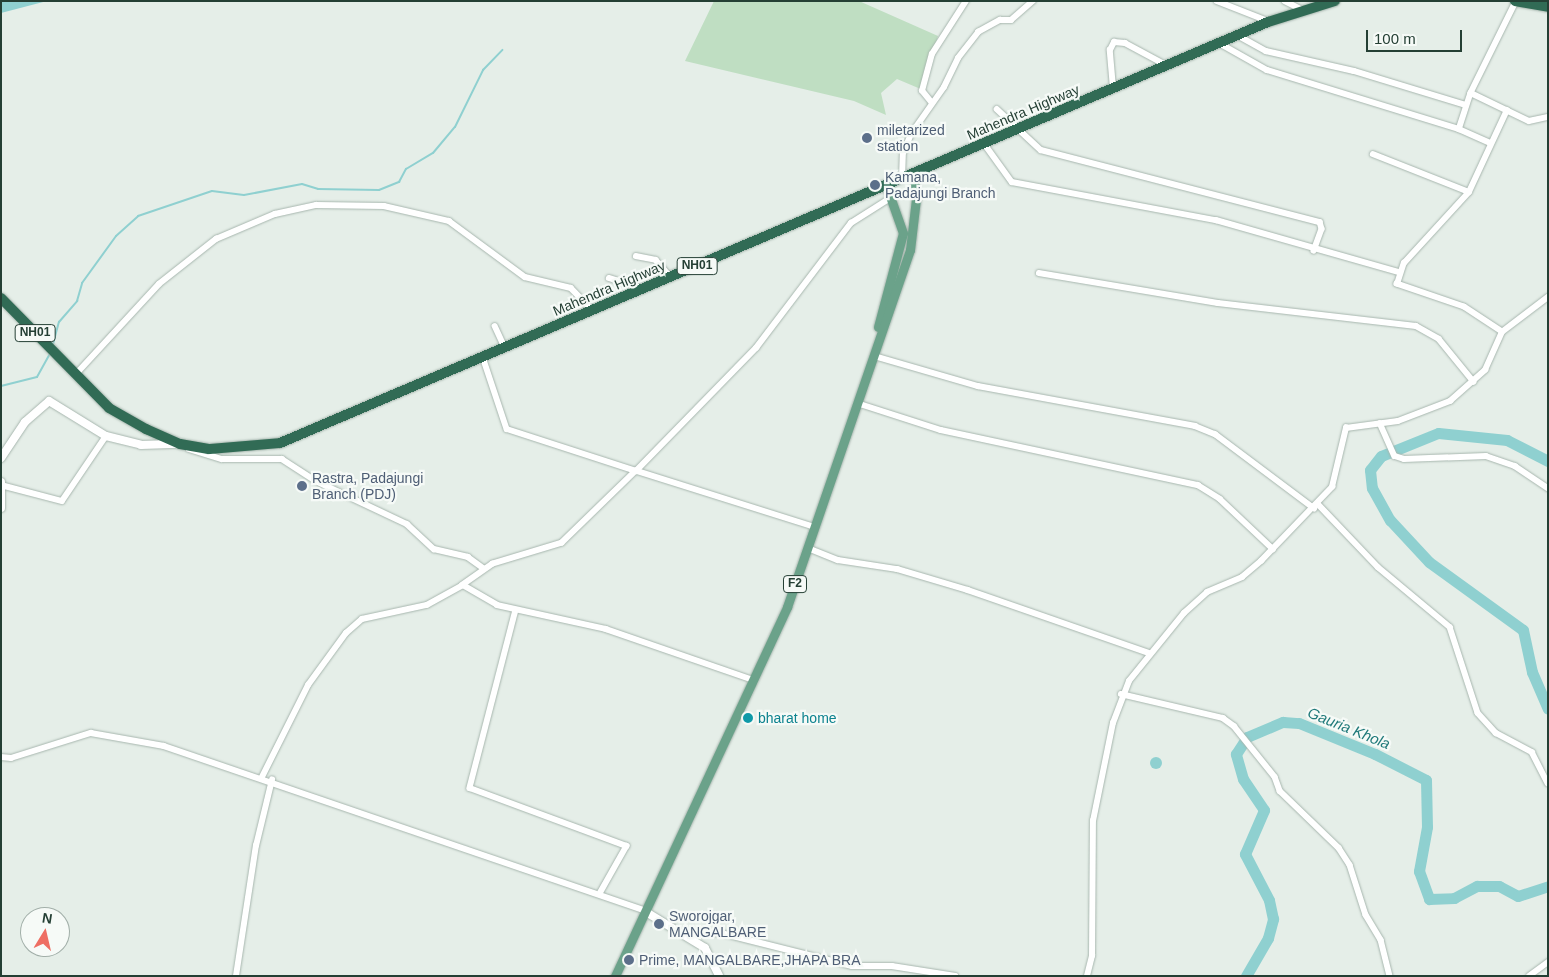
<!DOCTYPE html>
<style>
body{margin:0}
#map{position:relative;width:1549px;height:977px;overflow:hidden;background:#e5eee8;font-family:Arial,sans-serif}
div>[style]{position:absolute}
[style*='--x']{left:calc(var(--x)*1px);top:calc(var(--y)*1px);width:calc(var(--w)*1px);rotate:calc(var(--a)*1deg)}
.green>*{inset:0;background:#bfdec2}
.water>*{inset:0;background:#8fd0d0}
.round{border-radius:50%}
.stream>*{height:2px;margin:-1px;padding:0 1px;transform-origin:1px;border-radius:1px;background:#8fd0d0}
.river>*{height:11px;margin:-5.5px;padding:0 5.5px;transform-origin:5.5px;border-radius:5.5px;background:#8fd0d0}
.roads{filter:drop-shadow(0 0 1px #a7b6ae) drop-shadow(0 0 1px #a7b6ae)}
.street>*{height:5.5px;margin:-2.75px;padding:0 2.75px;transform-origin:2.75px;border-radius:2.75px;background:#fff}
.secondary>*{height:8px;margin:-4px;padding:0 4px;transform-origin:4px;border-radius:4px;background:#fff}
.primary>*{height:9px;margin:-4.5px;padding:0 4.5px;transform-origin:4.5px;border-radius:4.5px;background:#6ba28a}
.highway>*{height:10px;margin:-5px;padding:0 5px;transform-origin:5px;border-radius:5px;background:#316b55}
.dots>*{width:14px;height:14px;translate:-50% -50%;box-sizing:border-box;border:2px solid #f6faf7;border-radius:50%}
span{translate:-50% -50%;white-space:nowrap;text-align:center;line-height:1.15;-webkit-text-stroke:4.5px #f6faf7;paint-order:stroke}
.shield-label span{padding:1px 4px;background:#f6faf7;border:1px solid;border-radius:4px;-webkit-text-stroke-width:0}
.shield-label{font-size:12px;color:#243f34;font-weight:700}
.street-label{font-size:14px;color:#243f34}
.service-label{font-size:14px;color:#4e5e75}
.left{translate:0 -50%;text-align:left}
.culture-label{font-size:14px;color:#0d838f}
.water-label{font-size:15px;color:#207a7a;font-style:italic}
.frame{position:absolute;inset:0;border:2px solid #243f34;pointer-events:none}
.north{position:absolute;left:20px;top:907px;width:50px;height:50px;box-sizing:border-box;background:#f6faf7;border:1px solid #a2afa9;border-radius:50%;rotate:9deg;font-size:14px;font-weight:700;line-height:20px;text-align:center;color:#243f34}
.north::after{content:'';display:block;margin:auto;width:18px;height:22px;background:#ee6e63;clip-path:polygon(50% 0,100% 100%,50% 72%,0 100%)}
.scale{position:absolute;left:1366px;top:30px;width:96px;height:22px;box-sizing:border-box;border:2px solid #243f34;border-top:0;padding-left:6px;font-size:15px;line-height:18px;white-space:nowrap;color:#243f34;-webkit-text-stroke:4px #f6faf7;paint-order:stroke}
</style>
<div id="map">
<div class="green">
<i style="clip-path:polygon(714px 1px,859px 1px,938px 36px,923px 90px,897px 79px,881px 93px,886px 115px,854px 101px,685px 61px)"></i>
</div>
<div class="water">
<i style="clip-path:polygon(1px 1px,47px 1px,1px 13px)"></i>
<i class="round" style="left:1150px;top:757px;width:12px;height:12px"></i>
</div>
<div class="stream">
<i style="--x:53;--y:344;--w:23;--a:-75"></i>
<i style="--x:59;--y:322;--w:28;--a:-49"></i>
<i style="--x:77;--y:301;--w:19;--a:-74"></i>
<i style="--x:82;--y:283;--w:58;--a:-54.1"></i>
<i style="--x:116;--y:236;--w:30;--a:-42"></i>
<i style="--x:138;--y:216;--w:78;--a:-18.7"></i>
<i style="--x:212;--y:191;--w:32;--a:7"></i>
<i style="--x:244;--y:195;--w:59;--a:-10.7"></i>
<i style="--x:302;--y:184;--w:17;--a:17"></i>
<i style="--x:318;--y:189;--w:61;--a:0.9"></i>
<i style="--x:379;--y:190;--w:22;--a:-22"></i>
<i style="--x:399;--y:182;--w:15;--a:-62"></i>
<i style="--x:406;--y:169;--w:31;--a:-31"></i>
<i style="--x:433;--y:153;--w:34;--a:-50"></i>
<i style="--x:455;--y:127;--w:64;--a:-63.8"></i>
<i style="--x:483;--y:70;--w:28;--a:-46"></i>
<i style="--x:1;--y:386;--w:37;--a:-14"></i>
<i style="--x:37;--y:377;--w:26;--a:-61"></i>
</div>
<div class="river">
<i style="--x:1548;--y:461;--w:46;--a:-152.9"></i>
<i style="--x:1507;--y:440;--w:69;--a:-174.2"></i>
<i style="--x:1438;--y:433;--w:61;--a:158"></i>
<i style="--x:1381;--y:456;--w:18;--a:128"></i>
<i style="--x:1370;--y:470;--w:18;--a:84"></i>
<i style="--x:1372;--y:488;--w:37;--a:61"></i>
<i style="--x:1390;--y:520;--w:57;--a:47.1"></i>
<i style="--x:1429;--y:562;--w:116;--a:35.9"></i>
<i style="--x:1523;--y:630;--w:43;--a:77.9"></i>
<i style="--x:1532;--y:672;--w:40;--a:66.6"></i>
<i style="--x:1246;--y:976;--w:44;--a:-59.9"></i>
<i style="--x:1268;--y:938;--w:20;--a:-75"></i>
<i style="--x:1273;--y:919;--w:19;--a:-102"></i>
<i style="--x:1269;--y:900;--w:52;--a:-117.6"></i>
<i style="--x:1245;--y:854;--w:48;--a:-66.6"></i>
<i style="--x:1264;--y:810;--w:37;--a:-124"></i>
<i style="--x:1243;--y:779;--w:26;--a:-106"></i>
<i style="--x:1236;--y:754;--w:20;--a:-57"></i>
<i style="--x:1247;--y:737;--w:39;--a:-23"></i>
<i style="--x:1283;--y:722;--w:16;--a:4"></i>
<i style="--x:1299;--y:723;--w:82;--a:22.2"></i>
<i style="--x:1375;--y:754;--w:57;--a:27"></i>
<i style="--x:1426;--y:780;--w:47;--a:88.8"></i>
<i style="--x:1427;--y:827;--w:45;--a:100.3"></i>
<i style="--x:1419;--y:871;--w:30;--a:70"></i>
<i style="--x:1429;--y:899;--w:25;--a:-2"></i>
<i style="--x:1454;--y:898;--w:26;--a:-28"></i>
<i style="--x:1477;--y:886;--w:22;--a:0"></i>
<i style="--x:1499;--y:886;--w:21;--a:28"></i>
<i style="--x:1518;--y:896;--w:32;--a:-18"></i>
</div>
<div class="roads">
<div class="street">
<i style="--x:1217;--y:1;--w:55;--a:21.4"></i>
<i style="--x:1285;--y:1;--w:18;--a:27"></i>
<i style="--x:1516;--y:2;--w:102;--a:116.3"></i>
<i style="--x:1471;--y:93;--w:64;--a:25.8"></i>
<i style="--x:1529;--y:121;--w:19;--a:-12"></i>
<i style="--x:1237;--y:35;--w:33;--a:29"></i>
<i style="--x:1266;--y:51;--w:90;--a:12.8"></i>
<i style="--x:1354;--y:71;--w:117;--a:16.9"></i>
<i style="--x:1219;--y:43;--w:55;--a:29.4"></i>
<i style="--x:1267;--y:70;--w:201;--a:17.1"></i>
<i style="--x:1113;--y:88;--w:38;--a:-95"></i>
<i style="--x:1110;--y:50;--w:9;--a:-63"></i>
<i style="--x:1114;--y:42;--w:11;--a:5"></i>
<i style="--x:1125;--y:43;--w:47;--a:28.2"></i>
<i style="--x:1471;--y:93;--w:38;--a:108"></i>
<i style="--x:1459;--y:129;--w:34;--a:24"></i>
<i style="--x:931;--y:102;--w:14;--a:-129"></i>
<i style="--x:922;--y:91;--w:38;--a:-75"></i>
<i style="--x:932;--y:54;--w:63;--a:-57.3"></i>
<i style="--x:997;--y:109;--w:60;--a:43"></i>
<i style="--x:1041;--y:150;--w:288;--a:14.5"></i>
<i style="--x:1320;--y:222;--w:7;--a:74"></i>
<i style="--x:1322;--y:229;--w:23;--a:110"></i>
<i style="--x:984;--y:143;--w:48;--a:54.3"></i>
<i style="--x:1012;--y:182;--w:208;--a:10.6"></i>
<i style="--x:1216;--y:220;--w:190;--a:15.9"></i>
<i style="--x:1373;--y:154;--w:103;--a:21.6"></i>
<i style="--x:902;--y:178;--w:25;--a:-88"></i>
<i style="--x:903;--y:153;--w:21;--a:-67"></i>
<i style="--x:911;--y:134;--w:57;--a:-54.9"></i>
<i style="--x:944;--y:87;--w:32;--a:-64"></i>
<i style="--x:958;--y:58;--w:33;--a:-52"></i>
<i style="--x:978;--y:32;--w:25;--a:-29"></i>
<i style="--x:1000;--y:20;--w:11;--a:0"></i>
<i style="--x:1011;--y:20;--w:29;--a:-41"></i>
<i style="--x:636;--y:256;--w:20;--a:11"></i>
<i style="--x:656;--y:260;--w:23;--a:49"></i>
<i style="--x:1039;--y:273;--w:181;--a:9.5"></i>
<i style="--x:1218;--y:303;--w:199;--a:6.6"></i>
<i style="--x:1416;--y:326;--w:26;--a:29"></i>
<i style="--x:1439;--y:339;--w:55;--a:50.9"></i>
<i style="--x:609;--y:278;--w:34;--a:17"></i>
<i style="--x:495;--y:326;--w:23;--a:65"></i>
<i style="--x:1502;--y:332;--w:45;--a:-146.7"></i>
<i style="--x:1464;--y:307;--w:71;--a:-161.1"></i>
<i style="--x:1397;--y:284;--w:22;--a:-72"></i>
<i style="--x:1404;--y:263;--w:96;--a:-47.5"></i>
<i style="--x:1469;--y:192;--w:90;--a:-65.1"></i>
<i style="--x:874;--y:356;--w:108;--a:16.1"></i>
<i style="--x:978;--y:386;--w:221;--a:10.4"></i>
<i style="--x:1195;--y:426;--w:22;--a:22"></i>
<i style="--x:1215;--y:434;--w:124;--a:36.8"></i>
<i style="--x:483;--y:357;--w:76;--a:71.6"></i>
<i style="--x:507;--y:429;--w:136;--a:18"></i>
<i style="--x:636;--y:471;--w:103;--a:135.8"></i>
<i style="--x:562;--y:543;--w:72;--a:163.1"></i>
<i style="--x:493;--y:564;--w:37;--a:145"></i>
<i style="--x:463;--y:585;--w:39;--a:30"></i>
<i style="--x:497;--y:605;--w:112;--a:12.4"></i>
<i style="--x:606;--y:629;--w:152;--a:19.1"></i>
<i style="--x:76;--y:374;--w:122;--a:-47.3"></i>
<i style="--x:159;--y:284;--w:73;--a:-38.3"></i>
<i style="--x:216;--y:239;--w:64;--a:-23"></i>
<i style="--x:275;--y:214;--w:42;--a:-12.4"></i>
<i style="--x:316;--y:205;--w:68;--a:0.8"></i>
<i style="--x:384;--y:206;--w:67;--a:13"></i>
<i style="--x:449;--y:221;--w:94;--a:36.4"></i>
<i style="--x:525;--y:277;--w:47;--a:13.4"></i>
<i style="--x:571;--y:288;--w:30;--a:46"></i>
<i style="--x:857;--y:403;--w:88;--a:17.8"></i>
<i style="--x:941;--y:430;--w:263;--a:12.1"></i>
<i style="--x:1198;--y:485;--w:26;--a:32"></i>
<i style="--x:1220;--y:499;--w:73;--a:43.3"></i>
<i style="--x:1380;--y:423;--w:36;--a:66"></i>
<i style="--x:1395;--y:456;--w:9;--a:18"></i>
<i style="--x:1404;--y:459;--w:82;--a:-2.1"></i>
<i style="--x:1486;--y:456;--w:31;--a:19"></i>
<i style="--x:1515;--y:466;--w:40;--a:34"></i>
<i style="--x:189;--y:449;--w:34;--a:17"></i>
<i style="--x:222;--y:459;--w:60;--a:0"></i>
<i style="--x:282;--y:459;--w:40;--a:32.9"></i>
<i style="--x:316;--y:481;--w:101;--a:25.3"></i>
<i style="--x:407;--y:524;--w:37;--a:43"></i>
<i style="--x:434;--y:549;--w:35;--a:13"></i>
<i style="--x:468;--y:557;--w:19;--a:36"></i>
<i style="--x:1;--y:485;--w:63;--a:14.7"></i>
<i style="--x:62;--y:501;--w:78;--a:-55.9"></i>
<i style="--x:1318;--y:504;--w:87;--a:46.4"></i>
<i style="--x:1378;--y:567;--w:94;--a:39.8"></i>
<i style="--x:1450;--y:627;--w:90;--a:72"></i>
<i style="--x:1478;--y:713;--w:27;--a:48"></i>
<i style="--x:1496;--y:733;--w:41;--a:27.8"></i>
<i style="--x:1532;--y:752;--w:35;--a:63"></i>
<i style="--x:810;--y:526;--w:182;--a:-162.5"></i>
<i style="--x:636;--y:471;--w:172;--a:-45.7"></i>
<i style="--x:756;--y:348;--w:157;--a:-52.8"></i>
<i style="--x:851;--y:223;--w:49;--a:-32.4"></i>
<i style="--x:808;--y:548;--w:32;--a:22"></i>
<i style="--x:838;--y:560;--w:60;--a:8.7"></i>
<i style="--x:897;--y:569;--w:74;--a:16.5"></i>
<i style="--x:968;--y:590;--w:192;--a:19.2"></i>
<i style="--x:516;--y:610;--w:184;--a:104.5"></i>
<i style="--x:470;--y:788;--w:167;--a:20.3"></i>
<i style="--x:627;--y:846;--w:53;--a:119.5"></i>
<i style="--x:1121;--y:694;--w:105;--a:13.2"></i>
<i style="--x:1223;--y:718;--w:14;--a:36"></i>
<i style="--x:1234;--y:726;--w:65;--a:51.2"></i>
<i style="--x:1275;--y:777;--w:15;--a:70"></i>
<i style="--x:1280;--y:791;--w:82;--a:44"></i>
<i style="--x:1339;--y:848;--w:20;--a:57"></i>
<i style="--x:1350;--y:865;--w:52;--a:72.3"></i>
<i style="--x:1366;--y:915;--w:29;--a:59"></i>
<i style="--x:1381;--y:940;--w:37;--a:76"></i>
<i style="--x:1;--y:757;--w:10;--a:6"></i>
<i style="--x:11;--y:758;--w:84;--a:-17.4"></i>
<i style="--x:91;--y:733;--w:74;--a:10.1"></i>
<i style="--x:164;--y:746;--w:504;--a:18.87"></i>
<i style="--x:262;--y:777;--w:103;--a:-63.4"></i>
<i style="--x:308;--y:685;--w:64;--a:-53.8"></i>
<i style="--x:346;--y:633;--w:21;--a:-41"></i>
<i style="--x:362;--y:619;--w:66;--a:-12.2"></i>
<i style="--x:427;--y:605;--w:41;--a:-29.1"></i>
<i style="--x:691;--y:935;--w:30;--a:-4"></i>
<i style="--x:721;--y:933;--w:135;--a:14.1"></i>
<i style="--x:852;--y:966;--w:40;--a:0"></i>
<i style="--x:892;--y:966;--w:64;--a:9"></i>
<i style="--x:236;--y:976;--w:132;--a:-81.3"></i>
<i style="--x:256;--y:846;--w:68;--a:-76.4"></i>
<i style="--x:1087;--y:976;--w:21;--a:-76"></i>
<i style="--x:1092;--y:956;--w:135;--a:-89.6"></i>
<i style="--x:1093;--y:821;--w:100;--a:-78.5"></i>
<i style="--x:1113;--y:723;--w:45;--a:-69.1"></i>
<i style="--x:1129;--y:681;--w:87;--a:-51"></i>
<i style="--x:1184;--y:613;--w:31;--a:-42"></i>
<i style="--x:1207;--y:592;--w:38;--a:-23"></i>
<i style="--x:1242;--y:577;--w:25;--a:-40"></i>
<i style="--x:1261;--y:561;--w:103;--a:-46.2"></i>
<i style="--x:1332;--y:487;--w:61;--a:-76.7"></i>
<i style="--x:1346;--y:428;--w:52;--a:-7.7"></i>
<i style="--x:1398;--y:421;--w:56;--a:-21"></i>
<i style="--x:1450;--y:401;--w:47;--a:-41.5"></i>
<i style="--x:1485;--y:370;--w:42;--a:-65.9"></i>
<i style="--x:1502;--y:332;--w:58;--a:-37.3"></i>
<i style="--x:1529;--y:976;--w:24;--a:-36"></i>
</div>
<div class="secondary">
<i style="--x:1;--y:458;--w:43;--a:-56.3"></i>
<i style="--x:25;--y:422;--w:32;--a:-41"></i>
<i style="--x:49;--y:401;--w:67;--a:31.6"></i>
<i style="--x:106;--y:436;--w:36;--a:14"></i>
<i style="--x:141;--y:445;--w:38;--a:-2"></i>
<i style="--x:1;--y:482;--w:26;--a:90"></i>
<i style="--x:646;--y:912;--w:69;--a:31.4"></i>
<i style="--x:705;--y:948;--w:31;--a:63"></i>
</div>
<div class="primary">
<i style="--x:878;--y:327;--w:97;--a:-75.1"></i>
<i style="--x:903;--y:233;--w:51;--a:-109.5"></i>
<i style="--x:615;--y:976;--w:407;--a:-65"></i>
<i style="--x:787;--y:607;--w:378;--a:-71"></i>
<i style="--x:910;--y:250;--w:51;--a:-83.3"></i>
<i style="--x:916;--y:199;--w:26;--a:-94"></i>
</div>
<div class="highway">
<i style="--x:1515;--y:1;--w:34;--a:10"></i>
<i style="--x:1;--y:298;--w:154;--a:45.5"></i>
<i style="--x:109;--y:408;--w:43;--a:29.6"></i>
<i style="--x:146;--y:429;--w:37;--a:24"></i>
<i style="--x:180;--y:444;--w:29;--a:10"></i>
<i style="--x:209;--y:449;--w:71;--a:-4.8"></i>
<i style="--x:280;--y:443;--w:1074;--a:-23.08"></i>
<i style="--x:1268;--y:22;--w:70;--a:-17.4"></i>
</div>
</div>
<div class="dots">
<i style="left:867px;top:138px;background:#5c6f8a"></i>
<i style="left:875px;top:185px;background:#5c6f8a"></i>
<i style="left:302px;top:486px;background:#5c6f8a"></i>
<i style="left:748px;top:718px;background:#0f9aa8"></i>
<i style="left:659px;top:924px;background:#5c6f8a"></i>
<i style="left:629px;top:960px;background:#5c6f8a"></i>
</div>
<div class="shield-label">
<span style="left:697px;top:266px">NH01</span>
<span style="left:35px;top:333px">NH01</span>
<span style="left:795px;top:584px">F2</span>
</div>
<div class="street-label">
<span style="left:1023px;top:112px;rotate:-23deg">Mahendra Highway</span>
<span style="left:609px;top:288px;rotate:-23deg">Mahendra Highway</span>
</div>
<div class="service-label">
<span class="left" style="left:877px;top:138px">miletarized<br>station</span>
<span class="left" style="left:885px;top:185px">Kamana,<br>Padajungi Branch</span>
<span class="left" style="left:312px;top:486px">Rastra, Padajungi<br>Branch (PDJ)</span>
<span class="left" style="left:669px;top:924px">Sworojgar,<br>MANGALBARE</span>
<span class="left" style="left:639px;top:960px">Prime, MANGALBARE,JHAPA BRA</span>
</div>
<div class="culture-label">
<span class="left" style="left:758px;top:718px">bharat home</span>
</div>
<div class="water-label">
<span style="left:1349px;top:728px;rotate:22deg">Gauria Khola</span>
</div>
<div class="frame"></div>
<div class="north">N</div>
<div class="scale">100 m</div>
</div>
